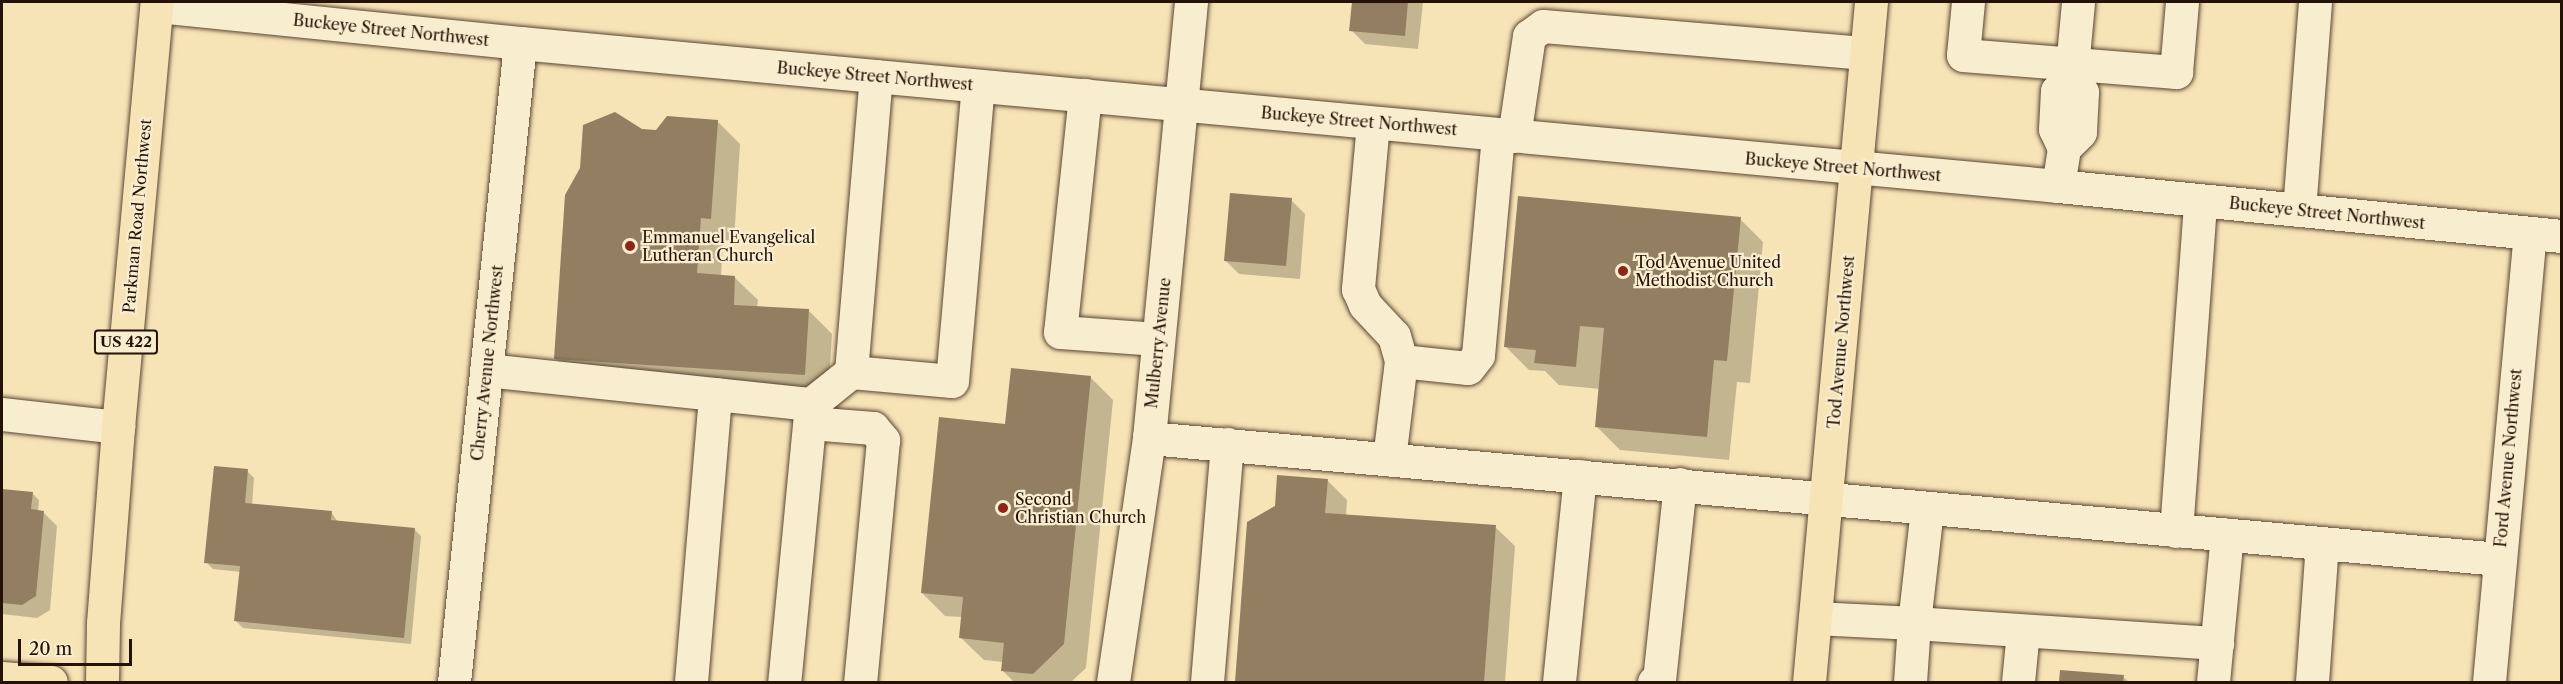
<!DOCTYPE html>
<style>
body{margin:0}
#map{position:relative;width:2563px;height:684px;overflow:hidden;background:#f6e3b6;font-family:"Libre Caslon Text",serif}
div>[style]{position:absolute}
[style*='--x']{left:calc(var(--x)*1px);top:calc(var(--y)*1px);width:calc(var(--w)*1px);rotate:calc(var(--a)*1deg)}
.shadow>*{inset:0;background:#0003}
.building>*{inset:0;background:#927f62}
.roads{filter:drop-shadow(0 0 2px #594632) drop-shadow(0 0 2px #594632)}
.minor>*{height:33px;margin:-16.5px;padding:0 16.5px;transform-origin:16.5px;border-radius:16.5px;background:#f9edd0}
.major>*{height:33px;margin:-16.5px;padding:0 16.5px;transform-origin:16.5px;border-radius:16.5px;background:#f6e3b6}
.dots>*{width:16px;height:16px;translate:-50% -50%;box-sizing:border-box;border:3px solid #f9edd0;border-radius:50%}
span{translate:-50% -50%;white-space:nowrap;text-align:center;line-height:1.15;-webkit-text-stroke:4.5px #f9edd0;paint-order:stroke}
.shield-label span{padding:2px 4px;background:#f9edd0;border:2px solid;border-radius:4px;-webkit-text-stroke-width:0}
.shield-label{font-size:15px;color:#251206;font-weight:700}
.street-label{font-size:16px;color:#251206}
.poi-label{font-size:16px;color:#251206}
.left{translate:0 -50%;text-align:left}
.frame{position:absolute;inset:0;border:3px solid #251206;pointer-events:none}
.scale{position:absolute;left:18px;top:639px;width:114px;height:27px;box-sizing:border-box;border:3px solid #251206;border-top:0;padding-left:8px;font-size:18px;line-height:21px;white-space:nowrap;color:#251206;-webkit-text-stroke:4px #f9edd0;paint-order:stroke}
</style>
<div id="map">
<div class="shadow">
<i style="clip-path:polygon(1353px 2px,1423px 2px,1418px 49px,1365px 44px,1351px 30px)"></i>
<i style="clip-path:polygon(717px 121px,740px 144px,734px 241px,723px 240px,721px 276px,734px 277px,758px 300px,757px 308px,809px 311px,832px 334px,828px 397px,579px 382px,556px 359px,642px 130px,656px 131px)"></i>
<i style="clip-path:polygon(1291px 200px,1305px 214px,1300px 279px,1239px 274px,1225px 260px)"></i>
<i style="clip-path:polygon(1740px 219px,1763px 242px,1750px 383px,1737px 382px,1729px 460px,1620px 450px,1596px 426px,1600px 389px,1559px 385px,1545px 371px,1529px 370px,1506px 347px)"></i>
<i style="clip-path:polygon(1090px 377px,1113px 400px,1086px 668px,1071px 682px,1014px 682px,1002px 670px,1003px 662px,984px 660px,960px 637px,963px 617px,945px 616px,922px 593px,1006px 426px)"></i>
<i style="clip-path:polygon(247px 471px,254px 478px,252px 505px,331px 512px,338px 522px,414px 529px,421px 536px,411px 644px,243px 628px,236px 621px,241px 572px,213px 569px,206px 562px)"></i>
<i style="clip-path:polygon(1328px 481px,1347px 500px,1346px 516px,1495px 527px,1515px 546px,1505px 682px,1237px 682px,1249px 523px)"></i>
<i style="clip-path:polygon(2px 491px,32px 493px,39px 500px,38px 512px,43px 512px,57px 526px,50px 610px,37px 618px,2px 614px)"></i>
<i style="clip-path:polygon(2062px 672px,2123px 677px,2129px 682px,2061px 682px)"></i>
</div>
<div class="building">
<i style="clip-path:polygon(1352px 2px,1408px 2px,1405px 36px,1349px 31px)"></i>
<i style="clip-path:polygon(615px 112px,642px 129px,656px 130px,667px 116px,718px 120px,711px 219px,701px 218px,697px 273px,735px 276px,734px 305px,809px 309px,805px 375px,554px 359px,565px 195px,580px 168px,583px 125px)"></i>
<i style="clip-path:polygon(1230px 193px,1292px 198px,1286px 266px,1224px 261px)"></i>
<i style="clip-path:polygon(1518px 196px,1741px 217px,1727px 361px,1714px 360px,1707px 437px,1595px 427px,1604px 328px,1580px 326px,1576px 367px,1534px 363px,1536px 350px,1504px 347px)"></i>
<i style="clip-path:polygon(1011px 368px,1091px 376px,1064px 644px,1033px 674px,1001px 671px,1004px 643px,959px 638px,963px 597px,921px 593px,939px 417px,1005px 424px)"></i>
<i style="clip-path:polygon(214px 466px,248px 469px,245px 503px,332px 511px,331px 520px,415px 528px,404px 638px,234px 621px,240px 566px,204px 563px)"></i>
<i style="clip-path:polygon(1277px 475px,1328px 479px,1325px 513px,1496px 525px,1484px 682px,1235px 682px,1247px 522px,1275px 506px)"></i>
<i style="clip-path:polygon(2px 489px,33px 492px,31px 509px,44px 511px,36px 596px,22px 605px,2px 603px)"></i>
<i style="clip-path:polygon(2060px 670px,2124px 675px,2123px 682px,2059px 682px)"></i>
</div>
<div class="roads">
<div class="minor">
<i style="--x:1968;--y:2;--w:53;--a:95.4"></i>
<i style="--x:1963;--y:55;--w:214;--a:4.6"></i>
<i style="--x:2176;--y:72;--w:70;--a:-85.1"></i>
<i style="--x:157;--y:6;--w:365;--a:5.8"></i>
<i style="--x:520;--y:43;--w:1545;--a:5.31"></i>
<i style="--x:2058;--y:186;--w:506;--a:5.67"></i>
<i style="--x:2071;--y:78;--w:76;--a:-84.7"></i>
<i style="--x:1085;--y:95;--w:238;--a:96"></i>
<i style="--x:1060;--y:332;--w:98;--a:4.1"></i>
<i style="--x:1373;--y:123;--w:167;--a:95.2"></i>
<i style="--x:1358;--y:289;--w:17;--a:66"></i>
<i style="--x:1365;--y:305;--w:42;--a:46.9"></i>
<i style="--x:1394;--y:336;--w:26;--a:74"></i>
<i style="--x:1401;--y:361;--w:99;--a:97"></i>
<i style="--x:1514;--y:136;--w:101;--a:-81.5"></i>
<i style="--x:1529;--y:36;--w:17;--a:-36"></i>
<i style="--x:1543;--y:26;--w:324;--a:4.8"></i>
<i style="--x:2058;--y:186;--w:38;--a:-81"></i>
<i style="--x:2064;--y:148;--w:21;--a:-115"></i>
<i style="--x:2055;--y:129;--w:38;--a:-87"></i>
<i style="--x:2057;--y:91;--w:19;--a:-43"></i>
<i style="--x:2071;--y:78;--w:18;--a:52"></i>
<i style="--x:2082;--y:92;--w:40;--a:92.9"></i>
<i style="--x:2080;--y:132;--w:23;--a:135"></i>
<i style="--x:2299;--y:210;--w:209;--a:-85.6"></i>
<i style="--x:1401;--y:361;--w:67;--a:6"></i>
<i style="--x:1468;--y:368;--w:16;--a:-52"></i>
<i style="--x:1478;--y:355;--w:221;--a:-84.8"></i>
<i style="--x:486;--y:370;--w:327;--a:6"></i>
<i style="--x:811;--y:404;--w:279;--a:95.5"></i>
<i style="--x:851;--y:372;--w:101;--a:5.1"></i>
<i style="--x:952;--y:381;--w:296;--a:-85"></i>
<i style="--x:811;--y:404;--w:51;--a:-38.7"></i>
<i style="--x:851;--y:372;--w:297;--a:-85.2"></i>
<i style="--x:2;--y:414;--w:117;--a:6.4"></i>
<i style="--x:810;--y:423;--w:63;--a:4.5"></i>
<i style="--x:873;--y:428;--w:16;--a:50"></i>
<i style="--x:883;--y:440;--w:243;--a:95.4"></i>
<i style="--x:1149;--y:438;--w:1355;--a:5.12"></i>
<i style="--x:2176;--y:531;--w:331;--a:-85.8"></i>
<i style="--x:1815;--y:618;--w:99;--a:2.9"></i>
<i style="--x:1914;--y:623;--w:115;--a:-83.5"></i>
<i style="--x:454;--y:682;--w:642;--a:-84.1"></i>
<i style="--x:691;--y:682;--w:289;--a:-85.2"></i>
<i style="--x:1113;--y:682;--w:247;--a:-81.6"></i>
<i style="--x:1149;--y:438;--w:438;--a:-84.5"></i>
<i style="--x:1207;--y:682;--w:239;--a:-85.2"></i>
<i style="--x:1559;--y:682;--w:207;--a:-84.2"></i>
<i style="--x:1654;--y:682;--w:5;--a:-22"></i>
<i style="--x:1659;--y:680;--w:197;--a:-83.9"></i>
<i style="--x:1910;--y:682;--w:59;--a:-86.1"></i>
<i style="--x:1914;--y:623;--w:304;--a:3.8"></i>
<i style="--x:2018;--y:682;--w:51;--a:-84.4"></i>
<i style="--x:2213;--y:682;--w:148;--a:-84.6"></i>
<i style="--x:2312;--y:682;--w:138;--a:-85.9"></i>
<i style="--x:2489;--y:682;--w:450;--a:-84.8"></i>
</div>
<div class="major">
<i style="--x:2;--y:678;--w:49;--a:4.7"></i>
<i style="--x:102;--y:682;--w:59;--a:-89"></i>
<i style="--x:103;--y:623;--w:197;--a:-85.6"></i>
<i style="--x:118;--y:427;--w:427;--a:-84.8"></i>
<i style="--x:1809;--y:682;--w:683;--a:-84.79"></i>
</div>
</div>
<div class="dots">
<i style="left:630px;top:246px;background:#8f2418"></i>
<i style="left:1623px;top:271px;background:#8f2418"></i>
<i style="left:1003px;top:508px;background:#8f2418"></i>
</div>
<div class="shield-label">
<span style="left:126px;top:342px">US 422</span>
</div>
<div class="street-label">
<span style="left:391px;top:30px;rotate:6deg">Buckeye Street Northwest</span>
<span style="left:875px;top:76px;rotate:5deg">Buckeye Street Northwest</span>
<span style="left:1359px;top:121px;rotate:5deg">Buckeye Street Northwest</span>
<span style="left:1843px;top:167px;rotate:5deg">Buckeye Street Northwest</span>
<span style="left:2327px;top:213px;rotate:6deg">Buckeye Street Northwest</span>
<span style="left:137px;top:216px;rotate:-85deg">Parkman Road Northwest</span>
<span style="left:1841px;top:342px;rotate:-85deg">Tod Avenue Northwest</span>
<span style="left:1158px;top:343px;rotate:-84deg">Mulberry Avenue</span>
<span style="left:487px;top:363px;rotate:-84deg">Cherry Avenue Northwest</span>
<span style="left:2508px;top:458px;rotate:-85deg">Ford Avenue Northwest</span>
</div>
<div class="poi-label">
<span class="left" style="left:642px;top:246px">Emmanuel Evangelical<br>Lutheran Church</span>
<span class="left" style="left:1635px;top:271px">Tod Avenue United<br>Methodist Church</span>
<span class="left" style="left:1015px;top:508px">Second<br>Christian Church</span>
</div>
<div class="frame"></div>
<div class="scale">20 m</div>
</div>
